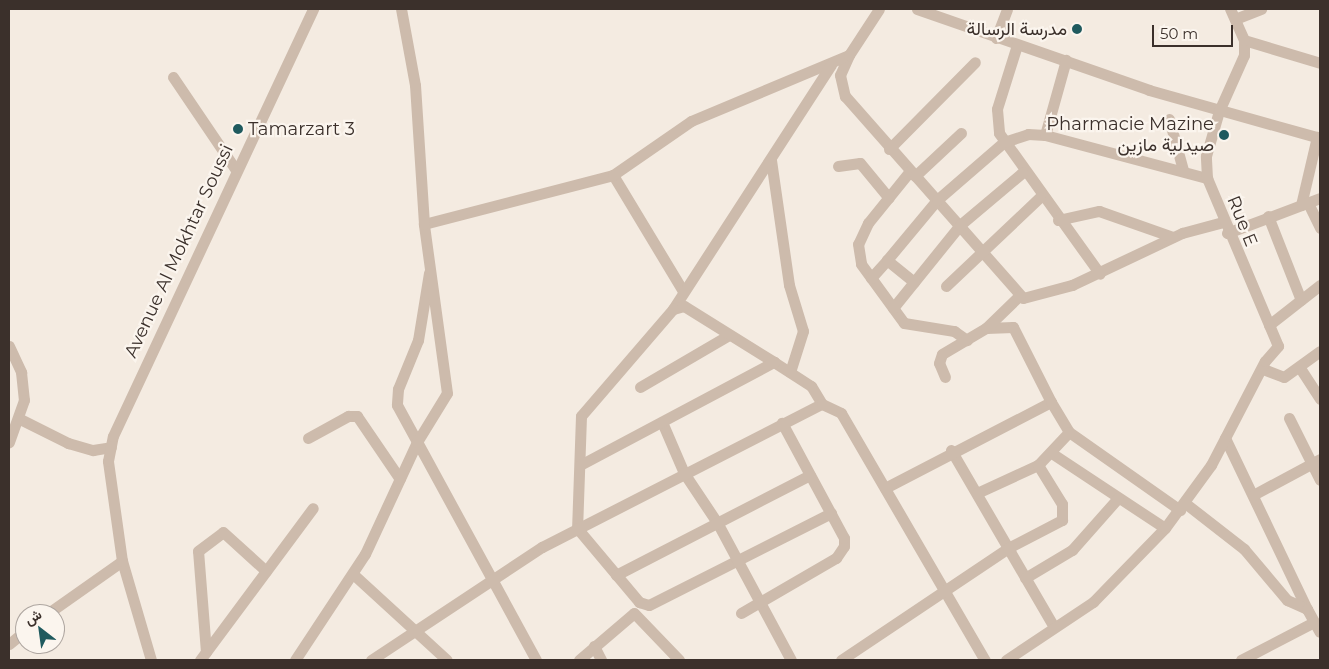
<!DOCTYPE html>
<meta charset="utf-8">
<style>
body{margin:0}
#map{position:relative;width:1329px;height:669px;overflow:hidden;background:#f4ebe1;font-family:Montserrat,Vazirmatn,sans-serif}
div>[style]{position:absolute}
[style*='--x']{left:calc(var(--x)*1px);top:calc(var(--y)*1px);width:calc(var(--w)*1px);rotate:calc(var(--a)*1deg)}
.minor>*{height:11px;margin:-5.5px;padding:0 5.5px;transform-origin:5.5px;border-radius:5.5px;background:#cdbbac}
.dots>*{width:14px;height:14px;translate:-50% -50%;box-sizing:border-box;border:2px solid #fbf5ee;border-radius:50%}
span{translate:-50% -50%;white-space:nowrap;text-align:center;line-height:1.15;-webkit-text-stroke:4.5px #fbf5ee;paint-order:stroke}
.poi-label{font-size:18px;color:#3b302b}
.right{translate:-100% -50%;text-align:right}
.left{translate:0 -50%;text-align:left}
.street-label{font-size:18px;color:#3b302b}
.frame{position:absolute;inset:0;border:10px solid #3b302b;pointer-events:none}
.north{position:absolute;left:15px;top:604px;width:50px;height:50px;box-sizing:border-box;background:#fbf5ee;border:1px solid #aea6a0;border-radius:50%;rotate:330deg;font-size:14px;font-weight:700;line-height:20px;text-align:center;color:#3b302b}
.north::after{content:'';display:block;margin:auto;width:18px;height:22px;background:#1f5a5e;clip-path:polygon(50% 0,100% 100%,50% 72%,0 100%)}
.scale{position:absolute;left:1152px;top:25px;width:81px;height:22px;box-sizing:border-box;border:2px solid #3b302b;border-top:0;padding-left:6px;font-size:15px;line-height:18px;white-space:nowrap;color:#3b302b;-webkit-text-stroke:4px #fbf5ee;paint-order:stroke}
</style>
<div id="map">
<div class="minor">
<i style="--x:917;--y:9;--w:246;--a:19.2"></i>
<i style="--x:1149;--y:90;--w:178;--a:15.7"></i>
<i style="--x:1235;--y:19;--w:28;--a:-21"></i>
<i style="--x:996;--y:38;--w:31;--a:-69"></i>
<i style="--x:1244;--y:40;--w:79;--a:16.8"></i>
<i style="--x:1017;--y:45;--w:67;--a:107.4"></i>
<i style="--x:997;--y:109;--w:24;--a:85"></i>
<i style="--x:999;--y:133;--w:173;--a:54.4"></i>
<i style="--x:849;--y:55;--w:22;--a:114"></i>
<i style="--x:840;--y:75;--w:22;--a:77"></i>
<i style="--x:845;--y:96;--w:269;--a:48.6"></i>
<i style="--x:1023;--y:298;--w:51;--a:-14.9"></i>
<i style="--x:1072;--y:285;--w:122;--a:-25.3"></i>
<i style="--x:1182;--y:233;--w:42;--a:-15"></i>
<i style="--x:173;--y:77;--w:112;--a:55.9"></i>
<i style="--x:1169;--y:119;--w:53;--a:74.6"></i>
<i style="--x:1045;--y:135;--w:78;--a:-74.4"></i>
<i style="--x:889;--y:149;--w:122;--a:-45.3"></i>
<i style="--x:771;--y:160;--w:126;--a:81.8"></i>
<i style="--x:789;--y:285;--w:48;--a:73.1"></i>
<i style="--x:803;--y:331;--w:43;--a:107.6"></i>
<i style="--x:838;--y:166;--w:22;--a:-8"></i>
<i style="--x:860;--y:163;--w:45;--a:50.4"></i>
<i style="--x:910;--y:171;--w:67;--a:128.9"></i>
<i style="--x:868;--y:223;--w:23;--a:115"></i>
<i style="--x:858;--y:244;--w:20;--a:81"></i>
<i style="--x:861;--y:264;--w:73;--a:53.9"></i>
<i style="--x:904;--y:323;--w:51;--a:9.1"></i>
<i style="--x:954;--y:331;--w:16;--a:35"></i>
<i style="--x:613;--y:175;--w:135;--a:58.9"></i>
<i style="--x:915;--y:176;--w:63;--a:-43.1"></i>
<i style="--x:1308;--y:203;--w:28;--a:64"></i>
<i style="--x:1301;--y:205;--w:70;--a:-76.8"></i>
<i style="--x:1268;--y:216;--w:90;--a:68.6"></i>
<i style="--x:1058;--y:220;--w:42;--a:-12.4"></i>
<i style="--x:1099;--y:211;--w:78;--a:19.4"></i>
<i style="--x:424;--y:224;--w:195;--a:-14.5"></i>
<i style="--x:613;--y:175;--w:95;--a:-34.7"></i>
<i style="--x:691;--y:121;--w:171;--a:-22.7"></i>
<i style="--x:849;--y:55;--w:55;--a:-56.9"></i>
<i style="--x:1227;--y:233;--w:99;--a:-20.6"></i>
<i style="--x:429;--y:273;--w:68;--a:99.3"></i>
<i style="--x:418;--y:340;--w:53;--a:112.2"></i>
<i style="--x:398;--y:389;--w:16;--a:94"></i>
<i style="--x:397;--y:405;--w:290;--a:61.4"></i>
<i style="--x:871;--y:278;--w:24;--a:-48"></i>
<i style="--x:914;--y:282;--w:35;--a:-141"></i>
<i style="--x:887;--y:260;--w:78;--a:-50.2"></i>
<i style="--x:937;--y:200;--w:89;--a:-40.9"></i>
<i style="--x:1004;--y:142;--w:25;--a:-18"></i>
<i style="--x:1028;--y:134;--w:17;--a:3"></i>
<i style="--x:1045;--y:135;--w:168;--a:14.9"></i>
<i style="--x:946;--y:286;--w:129;--a:-43.4"></i>
<i style="--x:893;--y:308;--w:107;--a:-51.1"></i>
<i style="--x:960;--y:225;--w:82;--a:-40.1"></i>
<i style="--x:673;--y:309;--w:291;--a:-57.1"></i>
<i style="--x:1269;--y:325;--w:65;--a:-38.1"></i>
<i style="--x:986;--y:328;--w:27;--a:-2"></i>
<i style="--x:1013;--y:327;--w:84;--a:63.1"></i>
<i style="--x:9;--y:346;--w:29;--a:65"></i>
<i style="--x:21;--y:372;--w:28;--a:84"></i>
<i style="--x:24;--y:400;--w:45;--a:109.7"></i>
<i style="--x:1300;--y:368;--w:37;--a:57"></i>
<i style="--x:1263;--y:369;--w:22;--a:21"></i>
<i style="--x:1284;--y:377;--w:44;--a:-35.8"></i>
<i style="--x:945;--y:377;--w:15;--a:-113"></i>
<i style="--x:939;--y:363;--w:9;--a:-72"></i>
<i style="--x:942;--y:354;--w:51;--a:-30.6"></i>
<i style="--x:986;--y:328;--w:47;--a:-44.1"></i>
<i style="--x:640;--y:387;--w:103;--a:-30.3"></i>
<i style="--x:822;--y:404;--w:21;--a:-121"></i>
<i style="--x:811;--y:386;--w:44;--a:-147"></i>
<i style="--x:774;--y:362;--w:106;--a:-148.1"></i>
<i style="--x:684;--y:306;--w:11;--a:165"></i>
<i style="--x:673;--y:309;--w:141;--a:130.7"></i>
<i style="--x:581;--y:416;--w:112;--a:92"></i>
<i style="--x:577;--y:528;--w:97;--a:50"></i>
<i style="--x:639;--y:602;--w:10;--a:17"></i>
<i style="--x:649;--y:605;--w:204;--a:-26.8"></i>
<i style="--x:1289;--y:418;--w:69;--a:63.4"></i>
<i style="--x:20;--y:419;--w:54;--a:26.6"></i>
<i style="--x:68;--y:443;--w:26;--a:16"></i>
<i style="--x:93;--y:450;--w:18;--a:-9"></i>
<i style="--x:662;--y:422;--w:56;--a:66.7"></i>
<i style="--x:684;--y:473;--w:61;--a:56.3"></i>
<i style="--x:718;--y:524;--w:154;--a:61.8"></i>
<i style="--x:308;--y:438;--w:46;--a:-28.8"></i>
<i style="--x:348;--y:416;--w:9;--a:0"></i>
<i style="--x:357;--y:416;--w:76;--a:55.7"></i>
<i style="--x:1225;--y:438;--w:190;--a:64.4"></i>
<i style="--x:951;--y:450;--w:203;--a:59.8"></i>
<i style="--x:1053;--y:454;--w:134;--a:33.5"></i>
<i style="--x:580;--y:465;--w:220;--a:-28"></i>
<i style="--x:885;--y:488;--w:187;--a:-27.4"></i>
<i style="--x:1051;--y:402;--w:35;--a:59"></i>
<i style="--x:1069;--y:432;--w:136;--a:35.1"></i>
<i style="--x:977;--y:493;--w:67;--a:-24.7"></i>
<i style="--x:1038;--y:465;--w:45;--a:-46.8"></i>
<i style="--x:1253;--y:495;--w:76;--a:-28.2"></i>
<i style="--x:1185;--y:503;--w:75;--a:37.9"></i>
<i style="--x:1244;--y:549;--w:67;--a:49.9"></i>
<i style="--x:1287;--y:600;--w:22;--a:24"></i>
<i style="--x:1307;--y:609;--w:26;--a:61"></i>
<i style="--x:353;--y:574;--w:127;--a:42.5"></i>
<i style="--x:616;--y:575;--w:218;--a:-27.3"></i>
<i style="--x:1025;--y:578;--w:55;--a:-30.8"></i>
<i style="--x:1072;--y:550;--w:69;--a:-48.5"></i>
<i style="--x:741;--y:613;--w:110;--a:-30.1"></i>
<i style="--x:836;--y:558;--w:14;--a:-56"></i>
<i style="--x:844;--y:546;--w:8;--a:-90"></i>
<i style="--x:844;--y:538;--w:131;--a:-118.3"></i>
<i style="--x:47;--y:614;--w:92;--a:-35.2"></i>
<i style="--x:9;--y:644;--w:21;--a:-39"></i>
<i style="--x:594;--y:646;--w:16;--a:63"></i>
<i style="--x:206;--y:652;--w:101;--a:-94.5"></i>
<i style="--x:198;--y:551;--w:31;--a:-37"></i>
<i style="--x:223;--y:532;--w:58;--a:42.2"></i>
<i style="--x:151;--y:660;--w:103;--a:-106.3"></i>
<i style="--x:122;--y:561;--w:101;--a:-98"></i>
<i style="--x:108;--y:461;--w:25;--a:-79"></i>
<i style="--x:113;--y:436;--w:472;--a:-64.9"></i>
<i style="--x:200;--y:660;--w:189;--a:-53.4"></i>
<i style="--x:295;--y:660;--w:127;--a:-56.6"></i>
<i style="--x:365;--y:554;--w:123;--a:-65.1"></i>
<i style="--x:417;--y:442;--w:57;--a:-58.5"></i>
<i style="--x:447;--y:393;--w:171;--a:-97.8"></i>
<i style="--x:424;--y:224;--w:139;--a:-93.7"></i>
<i style="--x:415;--y:85;--w:77;--a:-100.4"></i>
<i style="--x:371;--y:660;--w:205;--a:-33.5"></i>
<i style="--x:542;--y:547;--w:314;--a:-27.1"></i>
<i style="--x:822;--y:404;--w:21;--a:25"></i>
<i style="--x:841;--y:413;--w:286;--a:59.8"></i>
<i style="--x:579;--y:660;--w:72;--a:-40.5"></i>
<i style="--x:634;--y:613;--w:65;--a:46.2"></i>
<i style="--x:841;--y:660;--w:201;--a:-33.8"></i>
<i style="--x:1008;--y:548;--w:61;--a:-27.4"></i>
<i style="--x:1062;--y:520;--w:16;--a:-90"></i>
<i style="--x:1062;--y:504;--w:46;--a:-121.6"></i>
<i style="--x:1006;--y:660;--w:105;--a:-33.7"></i>
<i style="--x:1093;--y:602;--w:103;--a:-45.8"></i>
<i style="--x:1165;--y:528;--w:78;--a:-53.9"></i>
<i style="--x:1211;--y:465;--w:117;--a:-62.6"></i>
<i style="--x:1265;--y:361;--w:20;--a:-49"></i>
<i style="--x:1278;--y:346;--w:182;--a:-112.9"></i>
<i style="--x:1207;--y:178;--w:22;--a:-93"></i>
<i style="--x:1206;--y:156;--w:47;--a:-73.9"></i>
<i style="--x:1219;--y:111;--w:61;--a:-65.9"></i>
<i style="--x:1244;--y:55;--w:15;--a:-90"></i>
<i style="--x:1244;--y:40;--w:34;--a:-114"></i>
<i style="--x:1241;--y:660;--w:82;--a:-27.5"></i>
</div>
<div class="dots">
<i style="left:1077px;top:29px;background:#1f5a5e"></i>
<i style="left:238px;top:129px;background:#1f5a5e"></i>
<i style="left:1224px;top:135px;background:#1f5a5e"></i>
</div>
<div class="poi-label">
<span class="right" style="left:1067px;top:29px">مدرسة الرسالة</span>
<span class="right" style="left:1214px;top:135px">Pharmacie Mazine<br>صيدلية مازين</span>
<span class="left" style="left:248px;top:129px">Tamarzart 3</span>
</div>
<div class="street-label">
<span style="left:1242px;top:221px;rotate:68deg">Rue E</span>
<span style="left:179px;top:251px;rotate:-65deg">Avenue Al Mokhtar Soussi</span>
</div>
<div class="frame"></div>
<div class="north">ش</div>
<div class="scale">50 m</div>
</div>
